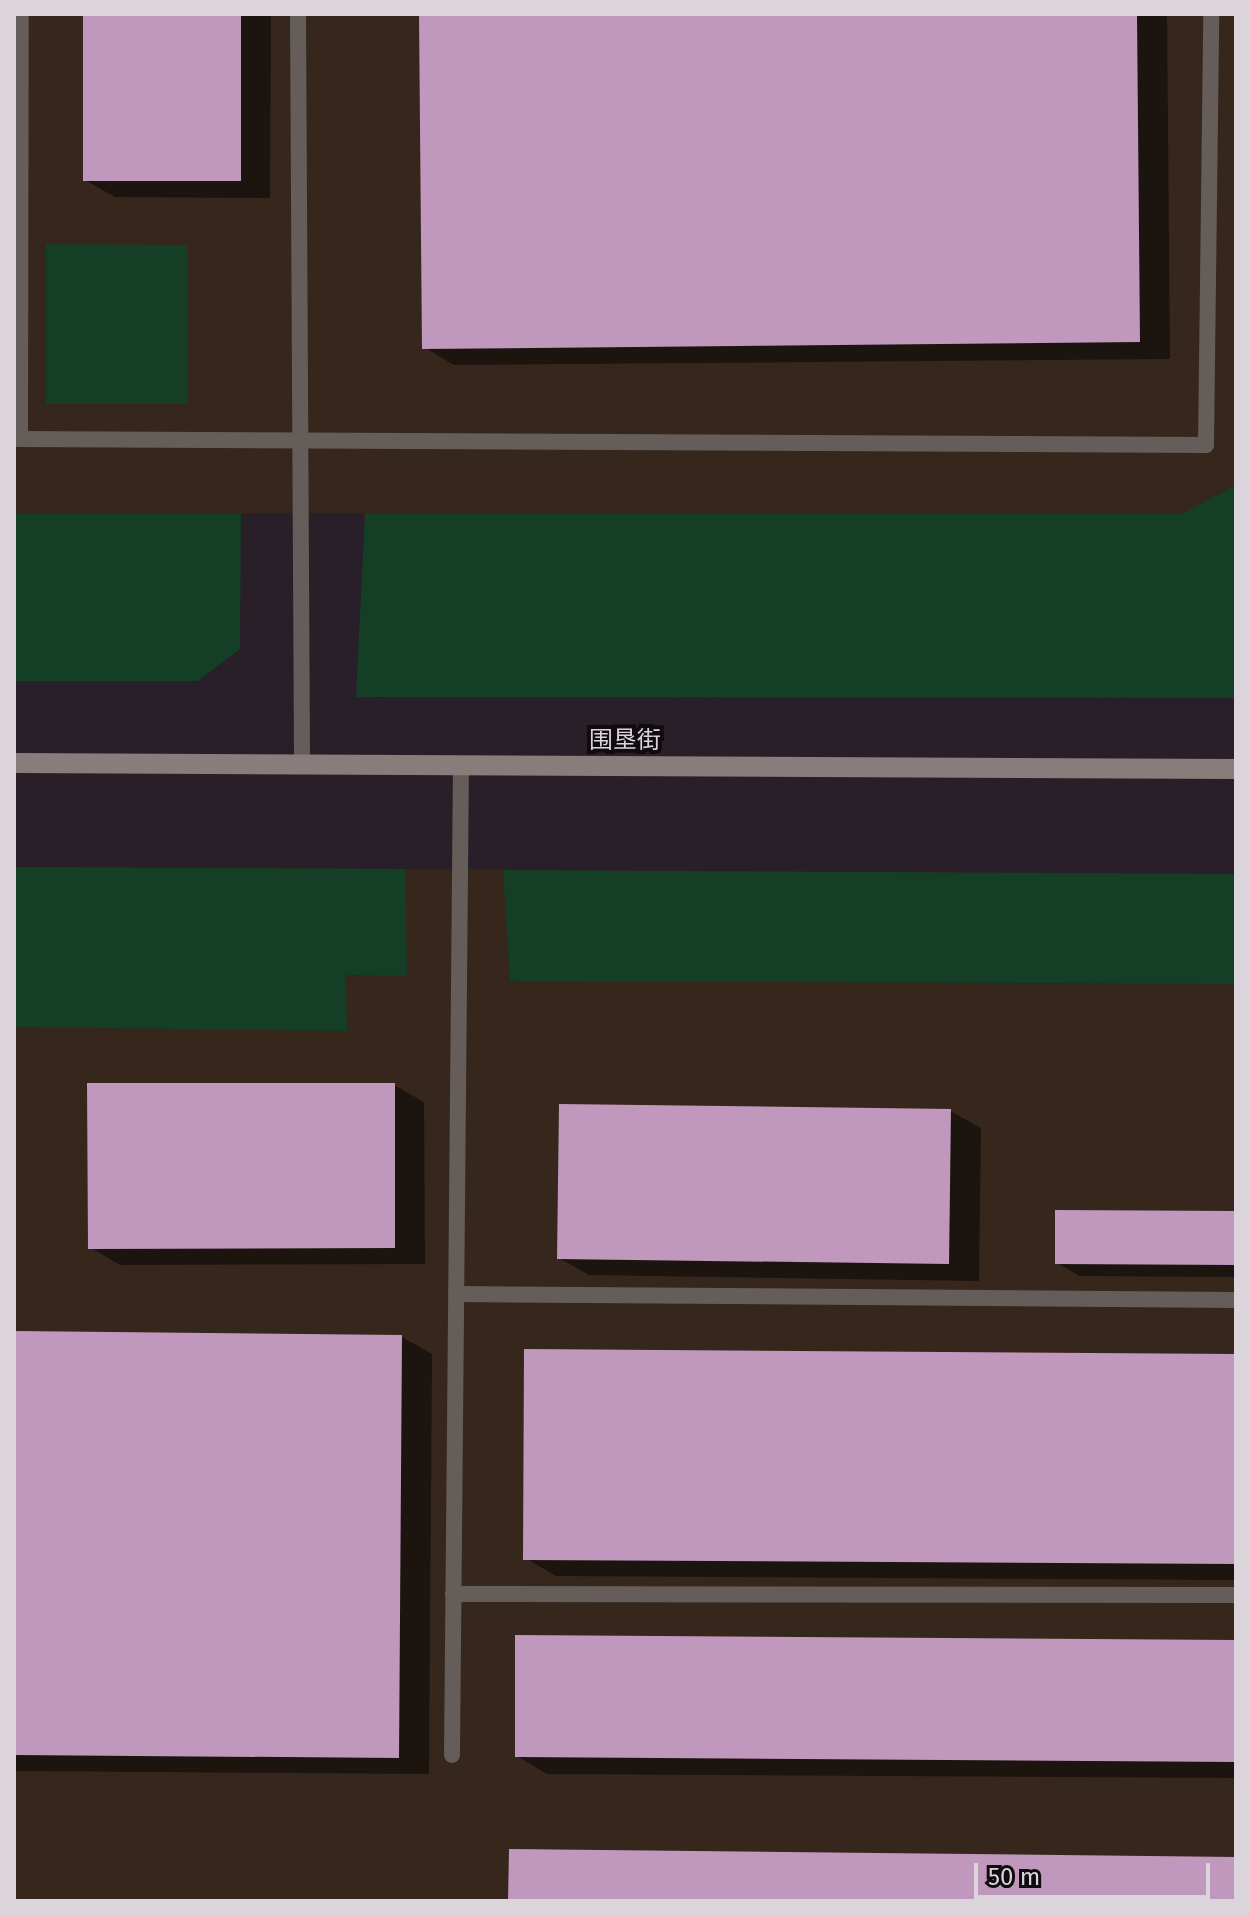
<!DOCTYPE html>
<meta charset="utf-8">
<style>
body{margin:0}
#map{position:relative;width:1250px;height:1915px;overflow:hidden;background:#291f28;font-family:"Fira Sans","Noto Sans SC",sans-serif}
div>[style]{position:absolute}
[style*='--x']{left:calc(var(--x)*1px);top:calc(var(--y)*1px);width:calc(var(--w)*1px);rotate:calc(var(--a)*1deg)}
.industrial>*{inset:0;background:#36261c}
.green>*{inset:0;background:#143e26}
.shadow>*{inset:0;background:#0007}
.building>*{inset:0;background:#c098bd}
.lane>*{height:16px;margin:-8px;padding:0 8px;transform-origin:8px;border-radius:8px;background:#645d5a}
.secondary>*{height:20px;margin:-10px;padding:0 10px;transform-origin:10px;border-radius:10px;background:#887d7a}
span{translate:-50% -50%;white-space:nowrap;text-align:center;line-height:1.15;-webkit-text-stroke:8px #0f0b0e;paint-order:stroke}
.street-label{font-size:24px;color:#dbd4da}
.frame{position:absolute;inset:0;border:16px solid #dbd4da;pointer-events:none}
.scale{position:absolute;left:974px;top:1863px;width:236px;height:36px;box-sizing:border-box;border:4px solid #dbd4da;border-top:0;padding-left:10px;font-size:24px;line-height:28px;white-space:nowrap;color:#dbd4da;-webkit-text-stroke:6px #0f0b0e;paint-order:stroke}
</style>
<div id="map">
<div class="industrial">
<i style="clip-path:polygon(14px 14px,1236px 14px,1236px 485px,1181px 514px,14px 513px)"></i>
<i style="clip-path:polygon(14px 867px,1236px 874px,1236px 1901px,488px 1901px,488px 1888px,487px 1901px,14px 1901px)"></i>
</div>
<div class="green">
<i style="clip-path:polygon(46px 244px,188px 245px,188px 404px,46px 404px)"></i>
<i style="clip-path:polygon(1236px 485px,1236px 698px,356px 697px,365px 513px,1181px 514px)"></i>
<i style="clip-path:polygon(14px 513px,241px 513px,240px 649px,198px 681px,14px 681px)"></i>
<i style="clip-path:polygon(14px 867px,405px 869px,407px 976px,346px 975px,347px 1031px,14px 1027px)"></i>
<i style="clip-path:polygon(503px 870px,1236px 874px,1236px 984px,510px 981px)"></i>
</div>
<div class="shadow">
<i style="clip-path:polygon(85px 14px,271px 14px,270px 198px,115px 197px,85px 180px)"></i>
<i style="clip-path:polygon(421px 14px,1167px 14px,1170px 359px,454px 365px,424px 347px)"></i>
<i style="clip-path:polygon(394px 1085px,424px 1102px,425px 1264px,120px 1265px,90px 1247px)"></i>
<i style="clip-path:polygon(950px 1111px,981px 1128px,979px 1281px,589px 1275px,559px 1258px)"></i>
<i style="clip-path:polygon(1236px 1213px,1236px 1277px,1080px 1276px,1057px 1263px)"></i>
<i style="clip-path:polygon(14px 1333px,402px 1337px,432px 1354px,429px 1774px,14px 1771px)"></i>
<i style="clip-path:polygon(1236px 1356px,1236px 1580px,556px 1576px,525px 1558px)"></i>
<i style="clip-path:polygon(1236px 1642px,1236px 1778px,547px 1774px,517px 1756px)"></i>
</div>
<div class="building">
<i style="clip-path:polygon(83px 14px,241px 14px,241px 181px,83px 181px)"></i>
<i style="clip-path:polygon(419px 14px,1137px 14px,1140px 342px,422px 349px)"></i>
<i style="clip-path:polygon(87px 1083px,395px 1083px,395px 1248px,88px 1249px)"></i>
<i style="clip-path:polygon(559px 1104px,951px 1109px,949px 1264px,557px 1259px)"></i>
<i style="clip-path:polygon(1055px 1210px,1236px 1211px,1236px 1265px,1055px 1264px)"></i>
<i style="clip-path:polygon(14px 1331px,402px 1335px,399px 1758px,14px 1755px)"></i>
<i style="clip-path:polygon(524px 1349px,1236px 1354px,1236px 1564px,523px 1560px)"></i>
<i style="clip-path:polygon(515px 1635px,1236px 1640px,1236px 1762px,515px 1757px)"></i>
<i style="clip-path:polygon(509px 1849px,1236px 1857px,1236px 1901px,508px 1901px)"></i>
</div>
<div class="lane">
<i style="--x:298;--y:14;--w:750;--a:89.69"></i>
<i style="--x:14;--y:439;--w:1192;--a:0.29"></i>
<i style="--x:1206;--y:445;--w:431;--a:-89.3"></i>
<i style="--x:20;--y:439;--w:425;--a:-89.9"></i>
<i style="--x:456;--y:1294;--w:780;--a:0.44"></i>
<i style="--x:453;--y:1594;--w:783;--a:0.07"></i>
<i style="--x:452;--y:1755;--w:988;--a:-89.48"></i>
</div>
<div class="secondary">
<i style="--x:14;--y:763;--w:1222;--a:0.28"></i>
</div>
<div class="street-label">
<span style="left:625px;top:741px">围垦街</span>
</div>
<div class="frame"></div>
<div class="scale">50 m</div>
</div>
